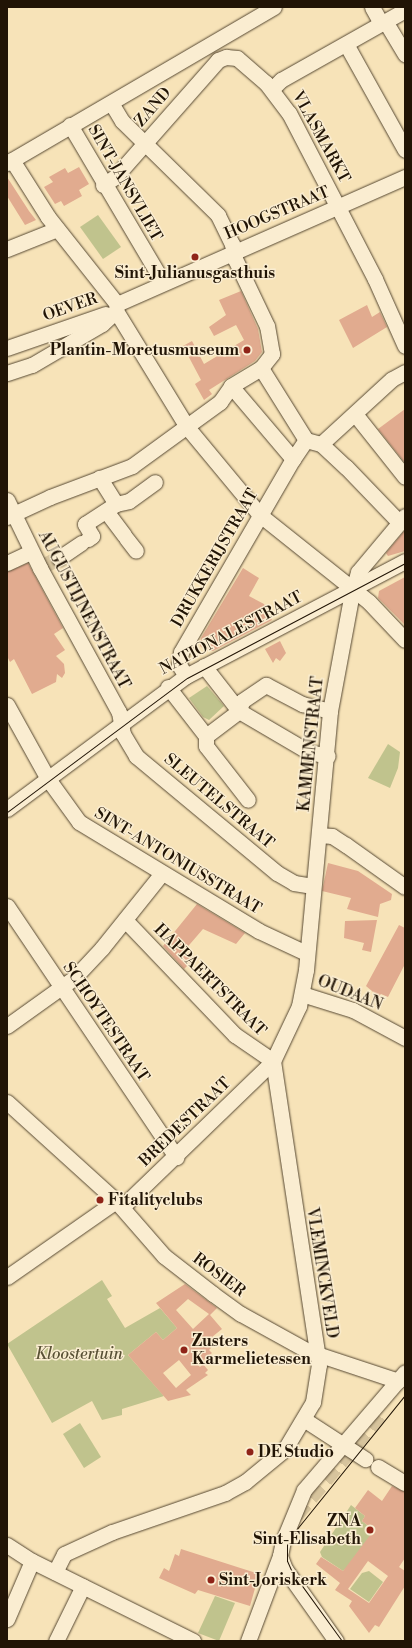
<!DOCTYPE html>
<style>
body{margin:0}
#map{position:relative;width:412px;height:1648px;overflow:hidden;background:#f7e3b8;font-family:"Libre Bodoni",serif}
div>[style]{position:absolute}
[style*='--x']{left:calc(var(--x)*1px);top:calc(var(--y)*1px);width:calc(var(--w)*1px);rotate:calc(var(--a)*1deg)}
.green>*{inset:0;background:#c0c38d}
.building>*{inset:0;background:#e1ab8f}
.minor-tunnel>*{height:15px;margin-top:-7.5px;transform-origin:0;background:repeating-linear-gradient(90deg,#d7c49d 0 15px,transparent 0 23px)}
.roads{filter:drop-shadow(0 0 1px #564832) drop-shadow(0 0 1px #564832)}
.minor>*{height:15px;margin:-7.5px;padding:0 7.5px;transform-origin:7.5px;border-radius:7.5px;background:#faedd1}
.tram>*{height:1px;margin:-0.5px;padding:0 0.5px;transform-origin:0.5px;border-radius:0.5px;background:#211405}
.dots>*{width:11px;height:11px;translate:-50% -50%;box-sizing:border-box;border:2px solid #faedd1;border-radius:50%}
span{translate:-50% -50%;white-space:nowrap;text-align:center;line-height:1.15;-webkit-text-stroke:3px #faedd1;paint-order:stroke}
.street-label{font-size:16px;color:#211405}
.poi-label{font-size:16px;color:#211405;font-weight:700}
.right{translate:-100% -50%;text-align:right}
.left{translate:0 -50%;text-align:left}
.park-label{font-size:16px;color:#595135;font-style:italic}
.frame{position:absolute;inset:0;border:8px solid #211405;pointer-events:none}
</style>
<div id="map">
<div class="green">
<i style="clip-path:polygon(98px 215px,121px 247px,103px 259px,80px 227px)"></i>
<i style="clip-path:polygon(207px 686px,224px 706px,209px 720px,203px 717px,189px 698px)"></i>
<i style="clip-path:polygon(388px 744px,400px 752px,398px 768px,390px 788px,368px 778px)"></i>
<i style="clip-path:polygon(102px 1280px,112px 1296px,107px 1299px,125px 1328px,160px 1308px,177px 1328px,163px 1340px,156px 1332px,128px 1355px,164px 1396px,122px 1409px,122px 1415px,102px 1420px,92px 1401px,52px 1423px,7px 1344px)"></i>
<i style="clip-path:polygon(80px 1423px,101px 1457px,84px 1468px,63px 1434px)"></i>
<i style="clip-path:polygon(351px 1505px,365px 1516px,362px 1521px,382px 1536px,343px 1571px,322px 1557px,320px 1552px)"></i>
<i style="clip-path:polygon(369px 1571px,383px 1582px,369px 1602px,350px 1589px,362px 1573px)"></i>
<i style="clip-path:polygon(215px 1596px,235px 1603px,219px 1641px,198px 1633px)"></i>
</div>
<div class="building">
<i style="clip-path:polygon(79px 167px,89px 184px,79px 190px,82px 196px,64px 206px,61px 201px,55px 204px,44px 187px,53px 182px,49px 177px,65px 168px,68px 173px)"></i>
<i style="clip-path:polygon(7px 177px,29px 211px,36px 220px,25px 225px,7px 196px)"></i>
<i style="clip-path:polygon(241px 291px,258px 329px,262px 352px,255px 361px,209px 390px,212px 394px,204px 400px,195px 384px,201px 380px,183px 346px,192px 341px,204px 364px,244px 340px,236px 325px,214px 336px,209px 327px,226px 315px,219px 300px)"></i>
<i style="clip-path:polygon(367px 305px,372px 317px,380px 312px,387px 327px,353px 348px,339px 320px)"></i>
<i style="clip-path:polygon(405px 409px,405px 463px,378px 429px)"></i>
<i style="clip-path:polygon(405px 530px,405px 551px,388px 556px,386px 553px)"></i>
<i style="clip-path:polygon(28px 563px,63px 628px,54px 634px,65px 650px,56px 656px,64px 664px,65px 673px,62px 678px,57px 674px,56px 682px,32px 694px,14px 659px,10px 662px,7px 656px,7px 572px)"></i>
<i style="clip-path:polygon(243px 568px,259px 578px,249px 596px,264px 604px,272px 620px,213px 651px,206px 651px,200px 646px,201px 638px)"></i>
<i style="clip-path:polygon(405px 577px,405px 625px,378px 598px,379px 591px)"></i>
<i style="clip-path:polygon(280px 641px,286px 653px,280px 661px,276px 658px,273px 663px,265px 649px)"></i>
<i style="clip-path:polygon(328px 863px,358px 871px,392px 894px,391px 900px,380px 904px,378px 917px,347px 909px,351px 898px,322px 891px)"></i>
<i style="clip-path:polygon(197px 904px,245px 933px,236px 944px,203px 929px,184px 951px,194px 959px,184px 969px,163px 946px)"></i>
<i style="clip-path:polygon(377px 920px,371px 952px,362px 950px,364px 943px,344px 938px,345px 921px)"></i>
<i style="clip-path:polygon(399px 925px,405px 928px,405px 964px,388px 997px,381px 994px,379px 997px,366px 986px)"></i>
<i style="clip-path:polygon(evenodd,185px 1284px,217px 1308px,210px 1315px,222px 1329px,212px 1337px,217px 1342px,209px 1350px,212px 1353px,198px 1365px,200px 1367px,203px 1364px,208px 1370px,205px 1373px,208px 1375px,186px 1390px,191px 1395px,168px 1401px,128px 1355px,156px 1332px,163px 1340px,177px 1328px,156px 1303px,185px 1284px,188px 1299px,209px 1314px,193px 1329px,176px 1310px,188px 1299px,185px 1284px,179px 1360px,191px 1375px,176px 1388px,163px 1373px,179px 1360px)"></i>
<i style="clip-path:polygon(evenodd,392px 1486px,405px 1492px,405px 1558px,399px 1567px,405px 1571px,405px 1586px,379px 1627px,375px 1625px,369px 1633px,349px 1606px,352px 1601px,335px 1590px,340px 1583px,316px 1564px,321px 1557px,343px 1571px,374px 1530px,362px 1521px,365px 1516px,355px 1508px,368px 1490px,382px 1501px,392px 1486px,368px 1561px,388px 1576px,369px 1603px,348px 1589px,368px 1561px)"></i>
<i style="clip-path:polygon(181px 1549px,259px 1574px,250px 1606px,198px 1590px,195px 1594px,159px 1578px,164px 1568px,169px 1571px,175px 1554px,179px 1556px)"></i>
</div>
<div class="minor-tunnel">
<i style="--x:45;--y:565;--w:16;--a:-27"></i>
<i style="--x:296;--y:1515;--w:133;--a:-50.2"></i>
</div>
<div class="roads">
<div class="minor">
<i style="--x:372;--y:7;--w:18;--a:61"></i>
<i style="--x:385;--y:21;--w:39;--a:59"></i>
<i style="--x:346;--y:44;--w:121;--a:60.9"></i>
<i style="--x:272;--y:89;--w:13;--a:-45"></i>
<i style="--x:281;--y:80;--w:142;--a:-29.4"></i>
<i style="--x:70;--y:125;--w:182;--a:59.4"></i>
<i style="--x:12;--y:160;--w:67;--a:57.7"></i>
<i style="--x:48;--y:217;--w:111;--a:51.6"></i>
<i style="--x:7;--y:163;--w:309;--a:-30.3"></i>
<i style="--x:103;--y:185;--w:14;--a:-34"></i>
<i style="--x:115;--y:177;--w:156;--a:-48.6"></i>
<i style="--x:218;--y:60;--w:9;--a:-21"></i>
<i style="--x:226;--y:57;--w:11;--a:5"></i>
<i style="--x:237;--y:58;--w:38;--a:41"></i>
<i style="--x:266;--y:83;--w:38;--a:53"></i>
<i style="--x:289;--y:113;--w:187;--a:62.6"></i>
<i style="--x:375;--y:279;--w:73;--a:65.9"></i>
<i style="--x:7;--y:249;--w:54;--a:-21.8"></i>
<i style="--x:117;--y:304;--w:315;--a:-23.8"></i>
<i style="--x:116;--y:311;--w:136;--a:58.5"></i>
<i style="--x:187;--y:427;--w:114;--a:50.3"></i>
<i style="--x:260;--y:515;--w:139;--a:38.6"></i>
<i style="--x:369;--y:602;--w:52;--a:46.5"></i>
<i style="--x:7;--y:348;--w:104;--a:-19.1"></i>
<i style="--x:7;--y:373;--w:26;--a:-18"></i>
<i style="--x:32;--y:365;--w:81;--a:-30.4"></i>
<i style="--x:102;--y:324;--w:19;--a:-43"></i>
<i style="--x:116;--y:311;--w:7;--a:-82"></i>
<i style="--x:231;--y:386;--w:96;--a:49.7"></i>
<i style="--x:293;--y:459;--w:23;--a:-56"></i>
<i style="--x:306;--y:440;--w:85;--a:-122"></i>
<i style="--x:355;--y:414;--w:80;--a:51.6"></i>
<i style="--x:306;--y:440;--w:16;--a:15"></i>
<i style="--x:321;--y:444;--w:34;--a:43"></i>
<i style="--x:346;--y:467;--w:76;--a:46.1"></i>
<i style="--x:321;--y:444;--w:96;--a:-42.5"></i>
<i style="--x:392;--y:379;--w:15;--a:-28"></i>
<i style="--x:7;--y:500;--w:76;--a:64.1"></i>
<i style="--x:40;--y:568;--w:164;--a:61.3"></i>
<i style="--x:119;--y:712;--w:22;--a:80"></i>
<i style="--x:123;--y:734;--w:26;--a:59"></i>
<i style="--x:136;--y:756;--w:183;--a:39.7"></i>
<i style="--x:277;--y:873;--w:20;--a:30"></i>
<i style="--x:294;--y:883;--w:19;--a:9"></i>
<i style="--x:116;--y:504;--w:13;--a:-13"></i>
<i style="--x:129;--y:501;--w:32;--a:-36"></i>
<i style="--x:106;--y:511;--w:30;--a:53"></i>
<i style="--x:7;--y:517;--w:47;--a:-24.9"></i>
<i style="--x:50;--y:497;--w:88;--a:-20.7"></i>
<i style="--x:132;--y:466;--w:109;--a:-36"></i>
<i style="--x:220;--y:402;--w:19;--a:-55"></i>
<i style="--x:231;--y:386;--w:35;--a:-31"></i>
<i style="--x:261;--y:368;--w:18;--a:-52"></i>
<i style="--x:272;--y:354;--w:28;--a:-100"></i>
<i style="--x:267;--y:326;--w:74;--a:-115.5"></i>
<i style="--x:235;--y:259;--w:15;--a:-101"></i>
<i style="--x:232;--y:244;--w:32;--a:-116"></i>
<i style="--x:218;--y:215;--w:134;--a:-135.6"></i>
<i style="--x:122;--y:121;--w:21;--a:-121"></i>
<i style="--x:126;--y:538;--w:16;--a:52"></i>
<i style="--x:88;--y:539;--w:5;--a:-37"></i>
<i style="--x:92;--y:536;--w:14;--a:-120"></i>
<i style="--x:85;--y:524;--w:37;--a:-33"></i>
<i style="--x:116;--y:504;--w:31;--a:-122"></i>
<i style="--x:59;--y:558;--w:27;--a:-34"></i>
<i style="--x:7;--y:563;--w:26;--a:-25"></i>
<i style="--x:204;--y:666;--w:57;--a:52.1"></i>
<i style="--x:239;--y:711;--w:81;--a:30.4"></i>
<i style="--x:309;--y:752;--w:19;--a:12"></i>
<i style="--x:186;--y:676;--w:13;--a:-122"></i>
<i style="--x:179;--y:665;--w:13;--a:-81"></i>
<i style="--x:181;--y:652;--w:223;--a:-59.9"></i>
<i style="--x:168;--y:687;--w:62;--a:52.2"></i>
<i style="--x:7;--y:705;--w:85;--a:61"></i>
<i style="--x:48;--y:779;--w:53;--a:54.2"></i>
<i style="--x:79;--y:822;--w:210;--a:31.2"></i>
<i style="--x:259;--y:931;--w:52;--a:25.1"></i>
<i style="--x:239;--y:711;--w:10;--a:-73"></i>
<i style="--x:242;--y:701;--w:29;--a:-34"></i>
<i style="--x:266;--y:685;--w:41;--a:27.8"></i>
<i style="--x:302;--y:704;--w:29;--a:14"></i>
<i style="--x:206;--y:736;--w:10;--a:90"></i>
<i style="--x:206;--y:746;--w:68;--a:52.1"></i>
<i style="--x:206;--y:736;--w:41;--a:-37.1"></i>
<i style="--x:7;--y:809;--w:223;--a:-36.6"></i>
<i style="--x:186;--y:676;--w:247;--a:-27.7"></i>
<i style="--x:319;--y:835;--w:13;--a:4"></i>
<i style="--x:332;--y:836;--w:17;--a:33"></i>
<i style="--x:346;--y:845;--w:72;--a:35.4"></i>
<i style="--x:7;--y:906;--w:303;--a:56"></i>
<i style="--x:125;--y:920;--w:159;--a:46.3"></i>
<i style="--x:235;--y:1035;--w:46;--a:34.4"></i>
<i style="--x:302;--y:994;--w:53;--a:17.4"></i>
<i style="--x:353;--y:1010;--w:59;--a:28.3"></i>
<i style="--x:7;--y:1026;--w:82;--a:-35.6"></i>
<i style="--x:74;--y:978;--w:41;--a:-47"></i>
<i style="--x:102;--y:948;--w:96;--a:-51.3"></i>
<i style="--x:7;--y:1102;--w:147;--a:42.2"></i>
<i style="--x:116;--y:1201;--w:73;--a:48.9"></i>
<i style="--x:164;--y:1256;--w:62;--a:37.8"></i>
<i style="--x:213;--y:1294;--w:34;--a:36"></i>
<i style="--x:241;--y:1314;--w:77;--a:28.9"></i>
<i style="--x:308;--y:1351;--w:95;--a:18.4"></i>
<i style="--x:122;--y:1207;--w:210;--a:-44"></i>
<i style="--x:273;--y:1061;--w:61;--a:-64.7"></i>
<i style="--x:299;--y:1006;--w:37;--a:-79"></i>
<i style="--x:306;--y:970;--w:260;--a:-84.7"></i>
<i style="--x:330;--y:711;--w:121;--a:-79.5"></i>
<i style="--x:352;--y:592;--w:21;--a:-73"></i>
<i style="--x:358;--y:572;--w:73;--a:-50"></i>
<i style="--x:7;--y:1277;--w:133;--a:-34.9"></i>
<i style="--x:305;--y:1420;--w:72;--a:33"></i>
<i style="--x:378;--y:1467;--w:31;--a:31"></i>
<i style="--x:7;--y:1545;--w:30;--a:33"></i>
<i style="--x:32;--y:1561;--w:180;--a:26.4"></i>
<i style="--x:55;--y:1572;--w:20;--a:-63"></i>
<i style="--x:64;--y:1554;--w:53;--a:-24.6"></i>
<i style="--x:112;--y:1532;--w:120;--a:-19"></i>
<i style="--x:225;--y:1493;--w:23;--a:-29"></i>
<i style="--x:245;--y:1482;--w:52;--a:-39.5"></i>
<i style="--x:285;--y:1449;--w:55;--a:-59.2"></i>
<i style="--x:313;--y:1402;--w:37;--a:-81"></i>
<i style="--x:319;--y:1365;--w:307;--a:-98.6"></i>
<i style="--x:7;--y:1619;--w:63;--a:-66.7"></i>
<i style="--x:56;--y:1641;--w:61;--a:-63.9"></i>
<i style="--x:248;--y:1641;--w:91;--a:-69.4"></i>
<i style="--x:336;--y:1641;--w:88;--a:-125.3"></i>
<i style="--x:285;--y:1569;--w:14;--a:-111"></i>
<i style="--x:280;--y:1556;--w:15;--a:-79"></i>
<i style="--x:283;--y:1541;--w:55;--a:-67.6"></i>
<i style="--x:304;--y:1490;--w:155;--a:-49.4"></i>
</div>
</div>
<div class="tram">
<i style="--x:7;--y:812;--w:224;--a:-36.7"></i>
<i style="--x:187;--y:678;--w:246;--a:-27.8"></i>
<i style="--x:342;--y:1641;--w:85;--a:-125.9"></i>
<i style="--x:292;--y:1572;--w:12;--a:-114"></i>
<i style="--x:287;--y:1561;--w:16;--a:-90"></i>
<i style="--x:287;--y:1545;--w:17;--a:-59"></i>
<i style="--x:296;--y:1530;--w:174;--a:-51.1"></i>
</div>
<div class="dots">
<i style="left:195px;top:257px;background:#8f2418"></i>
<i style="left:247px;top:350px;background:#8f2418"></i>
<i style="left:100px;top:1200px;background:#8f2418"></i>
<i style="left:184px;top:1350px;background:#8f2418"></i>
<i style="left:250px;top:1452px;background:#8f2418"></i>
<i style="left:370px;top:1530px;background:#8f2418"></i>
<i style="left:211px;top:1580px;background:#8f2418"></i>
</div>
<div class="street-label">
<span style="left:153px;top:107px;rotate:-49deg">ZAND</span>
<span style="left:321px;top:137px;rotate:61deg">VLASMARKT</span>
<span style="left:125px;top:183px;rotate:60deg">SINT-JANSVLIET</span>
<span style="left:277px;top:213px;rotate:-23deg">HOOGSTRAAT</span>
<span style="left:70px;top:307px;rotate:-19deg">OEVER</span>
<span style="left:215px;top:558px;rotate:-60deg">DRUKKERIJSTRAAT</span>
<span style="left:84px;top:610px;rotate:62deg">AUGUSTIJNENSTRAAT</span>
<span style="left:231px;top:633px;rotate:-28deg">NATIONALESTRAAT</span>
<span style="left:311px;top:744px;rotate:-84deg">KAMMENSTRAAT</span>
<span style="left:219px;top:801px;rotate:40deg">SLEUTELSTRAAT</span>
<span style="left:178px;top:861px;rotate:31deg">SINT-ANTONIUSSTRAAT</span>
<span style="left:210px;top:980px;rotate:45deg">HAPPAERTSTRAAT</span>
<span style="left:350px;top:993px;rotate:22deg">OUDAAN</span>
<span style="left:106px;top:1022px;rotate:56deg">SCHOYTESTRAAT</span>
<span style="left:185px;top:1122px;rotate:-44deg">BREDESTRAAT</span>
<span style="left:322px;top:1273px;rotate:81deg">VLEMINCKVELD</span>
<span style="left:219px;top:1275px;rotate:37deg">ROSIER</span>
</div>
<div class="poi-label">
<span style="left:195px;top:273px">Sint-Julianusgasthuis</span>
<span class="right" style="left:239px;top:350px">Plantin-Moretusmuseum</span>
<span class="left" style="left:108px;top:1200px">Fitalityclubs</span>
<span class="left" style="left:192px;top:1350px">Zusters<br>Karmelietessen</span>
<span class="left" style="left:258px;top:1452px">DE Studio</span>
<span class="right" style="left:361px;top:1530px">ZNA<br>Sint-Elisabeth</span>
<span class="left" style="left:219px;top:1580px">Sint-Joriskerk</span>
</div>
<div class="park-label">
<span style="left:79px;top:1354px">Kloostertuin</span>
</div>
<div class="frame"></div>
</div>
